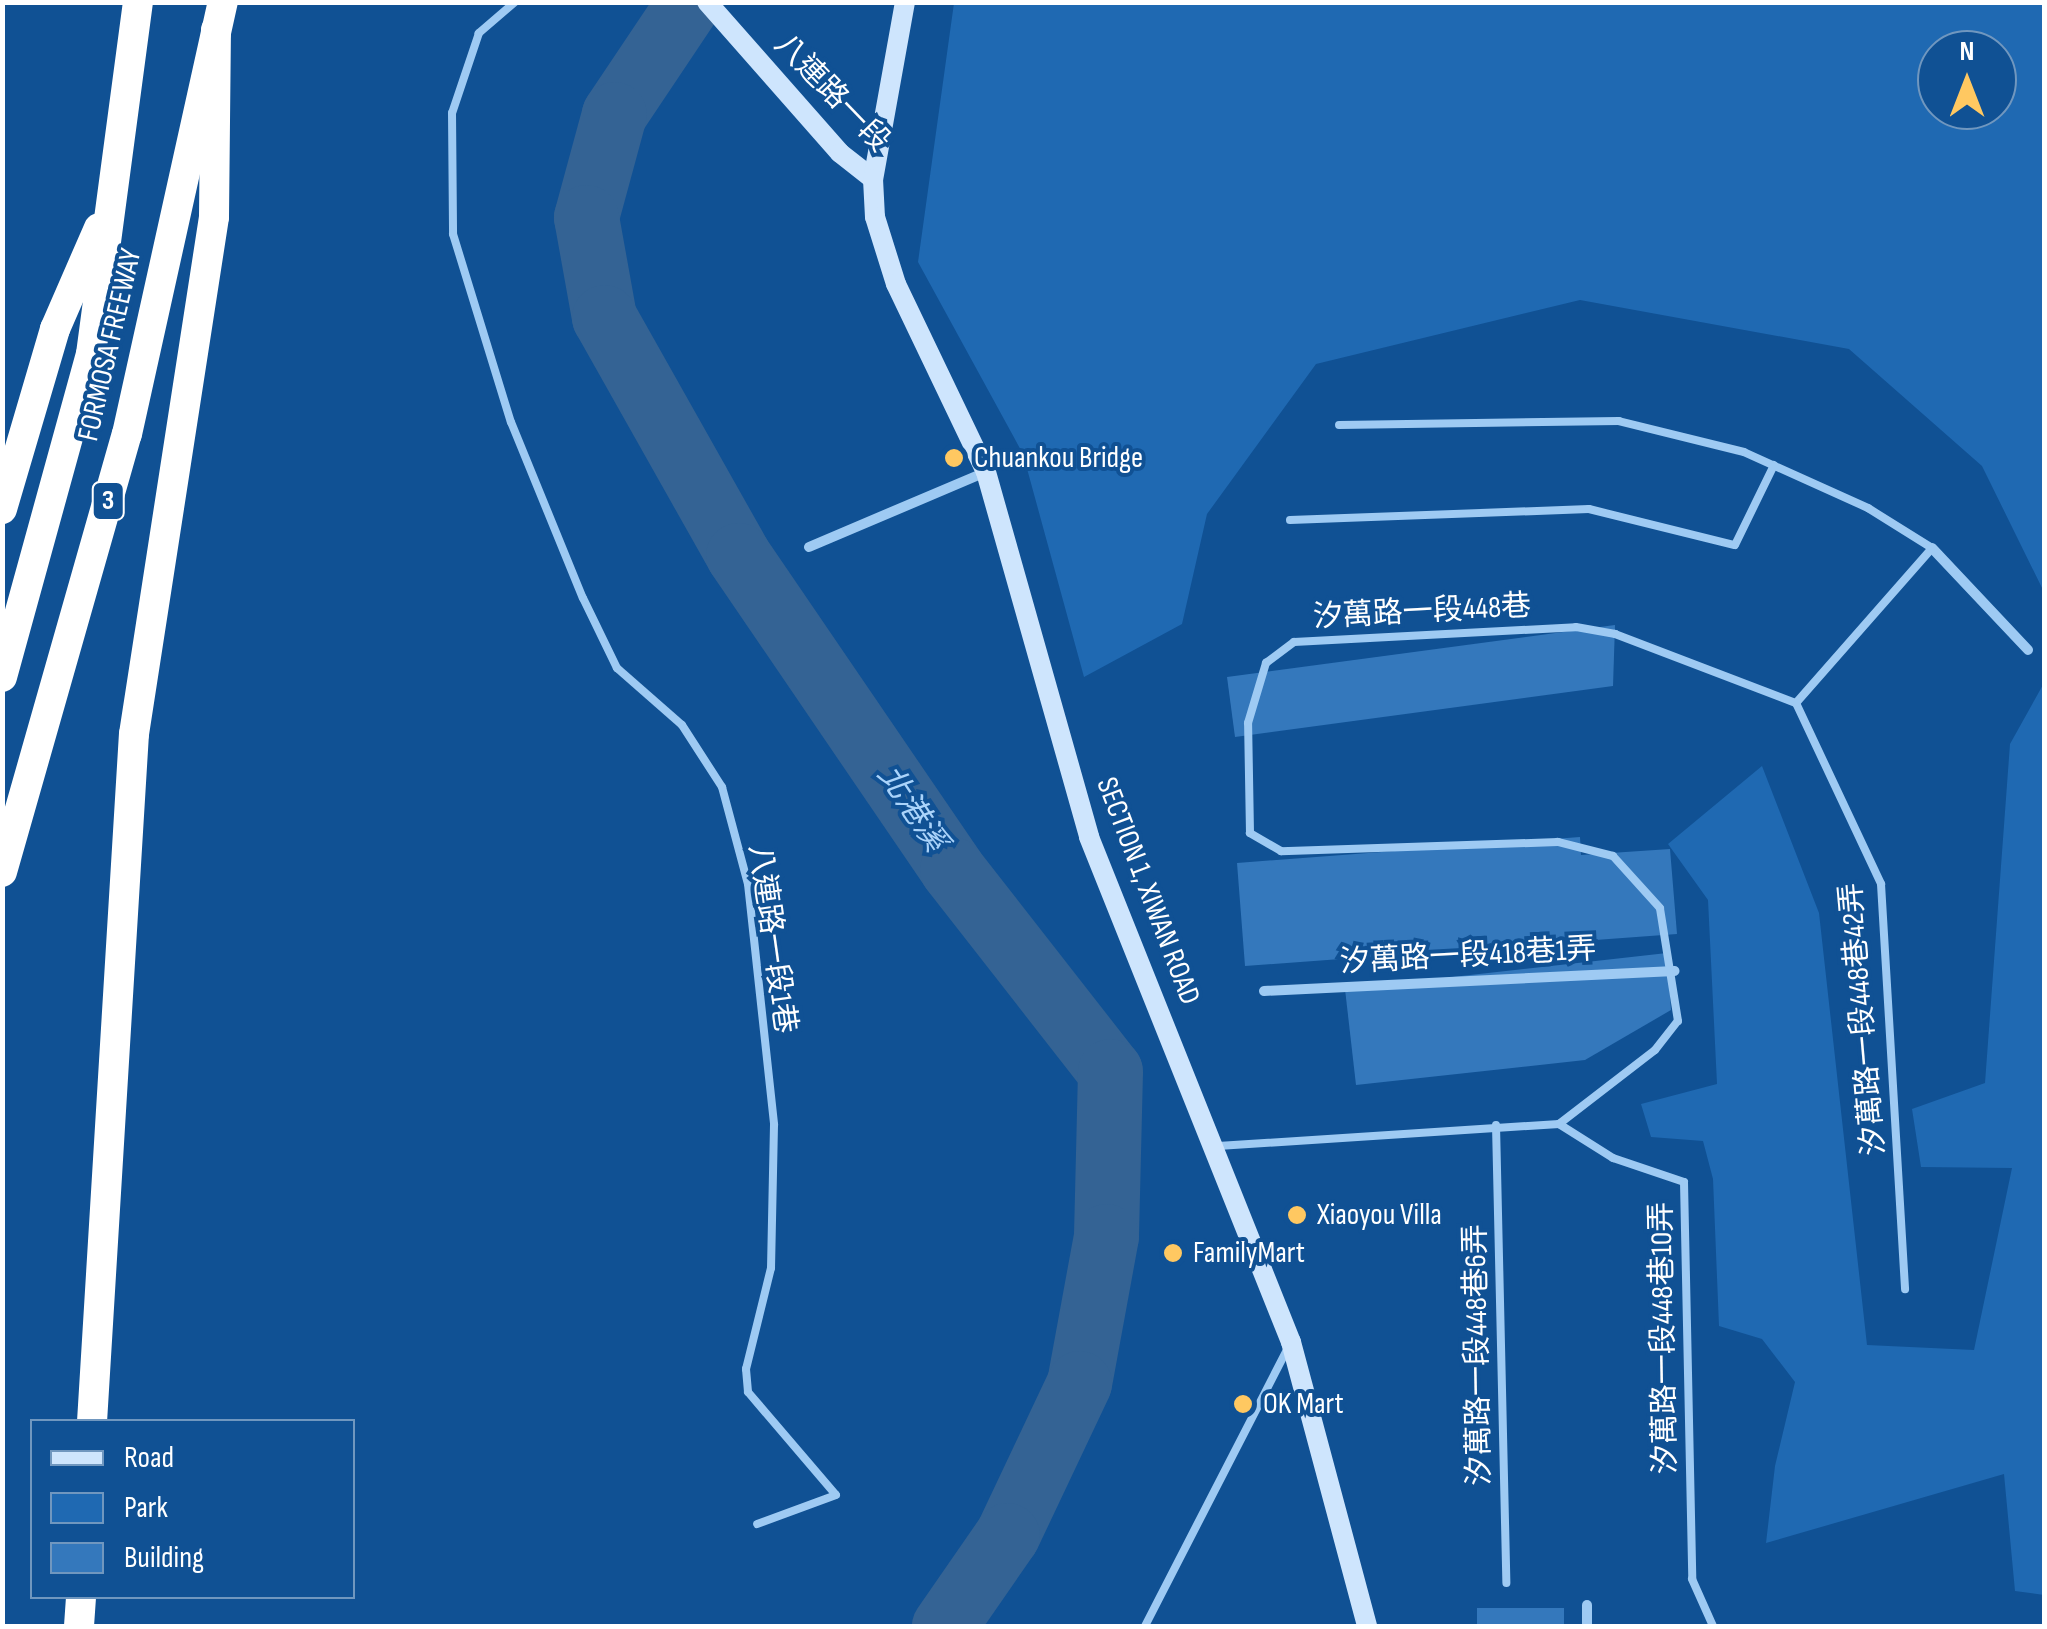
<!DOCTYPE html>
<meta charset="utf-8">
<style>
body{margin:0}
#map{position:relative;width:2047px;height:1629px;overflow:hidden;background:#105194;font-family:"Sofia Sans Condensed","Noto Sans TC",sans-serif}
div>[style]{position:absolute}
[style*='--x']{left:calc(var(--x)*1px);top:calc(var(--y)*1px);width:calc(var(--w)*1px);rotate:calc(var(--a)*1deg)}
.green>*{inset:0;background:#1f69b2}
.river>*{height:65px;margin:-32.5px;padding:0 32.5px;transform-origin:32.5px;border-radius:32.5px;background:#346394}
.building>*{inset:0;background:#3478bc}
.lane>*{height:8px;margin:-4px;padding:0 4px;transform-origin:4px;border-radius:4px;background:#9ecaf3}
.street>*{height:10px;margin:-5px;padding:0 5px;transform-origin:5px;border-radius:5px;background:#9ecaf3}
.secondary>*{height:20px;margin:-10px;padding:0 10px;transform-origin:10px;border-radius:10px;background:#cee5fd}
.highway>*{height:30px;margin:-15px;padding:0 15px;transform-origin:15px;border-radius:15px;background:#fff}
.dots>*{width:28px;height:28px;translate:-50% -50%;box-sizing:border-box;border:5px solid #105194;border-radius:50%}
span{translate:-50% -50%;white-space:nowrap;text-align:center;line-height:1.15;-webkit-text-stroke:8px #105194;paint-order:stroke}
.shield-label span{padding:2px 8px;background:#105194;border:2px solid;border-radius:8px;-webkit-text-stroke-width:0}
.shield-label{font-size:28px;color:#fff;font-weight:700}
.street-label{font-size:30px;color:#fff}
.poi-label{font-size:30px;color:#fff}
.left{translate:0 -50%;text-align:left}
.water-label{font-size:32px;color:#aad3fa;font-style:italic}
.frame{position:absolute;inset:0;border:5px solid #fff;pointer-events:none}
.legend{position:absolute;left:30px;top:1419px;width:325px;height:180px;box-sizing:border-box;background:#105194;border:2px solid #7097bf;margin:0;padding:12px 18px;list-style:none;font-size:30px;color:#fff}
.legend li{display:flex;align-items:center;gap:20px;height:50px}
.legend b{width:50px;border:2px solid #7097bf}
.north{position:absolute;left:1917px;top:30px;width:100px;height:100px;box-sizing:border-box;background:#105194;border:2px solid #7097bf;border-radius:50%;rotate:0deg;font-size:28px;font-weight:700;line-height:40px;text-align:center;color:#fff}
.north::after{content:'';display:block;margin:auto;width:35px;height:45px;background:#ffc861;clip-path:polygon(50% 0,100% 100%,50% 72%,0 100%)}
</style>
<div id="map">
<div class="green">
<i style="clip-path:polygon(evenodd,954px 3px,2044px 3px,2044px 592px,1982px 466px,1849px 349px,1580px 300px,1316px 364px,1207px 514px,1182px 624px,1084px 677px,1023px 454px,918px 262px,954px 3px,1937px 50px,1997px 50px,1997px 110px,1937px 110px,1937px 50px)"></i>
<i style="clip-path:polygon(2044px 683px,2044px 1595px,2015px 1591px,2004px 1474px,1766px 1543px,1775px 1466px,1795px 1382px,1762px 1339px,1719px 1326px,1713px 1179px,1703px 1141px,1651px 1137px,1641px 1104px,1717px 1084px,1708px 900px,1668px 844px,1762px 766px,1819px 913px,1867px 1345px,1974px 1350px,2012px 1168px,1921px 1167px,1912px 1109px,1985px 1083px,2010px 744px)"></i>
</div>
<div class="river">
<i style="--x:689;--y:2;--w:135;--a:123.8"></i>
<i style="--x:614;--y:114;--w:107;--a:105.2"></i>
<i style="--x:586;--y:217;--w:102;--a:79.8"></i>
<i style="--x:604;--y:317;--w:273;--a:60.6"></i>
<i style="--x:738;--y:555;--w:380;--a:55.7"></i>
<i style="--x:952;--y:869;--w:256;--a:52"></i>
<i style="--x:1110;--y:1071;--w:165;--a:91.4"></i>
<i style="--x:1106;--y:1236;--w:149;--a:100.4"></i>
<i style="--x:1079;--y:1383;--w:168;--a:115.3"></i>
<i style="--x:1007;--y:1535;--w:111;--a:124.7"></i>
</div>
<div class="building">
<i style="clip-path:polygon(1615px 625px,1613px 686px,1235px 737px,1227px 677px)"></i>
<i style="clip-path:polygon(1580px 837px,1581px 855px,1670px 849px,1677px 934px,1245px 966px,1237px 863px)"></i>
<i style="clip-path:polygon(1667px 953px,1671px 1010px,1585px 1060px,1356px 1085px,1345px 989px)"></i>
<i style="clip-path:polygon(1477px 1608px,1564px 1608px,1564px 1626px,1477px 1626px)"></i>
</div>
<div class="lane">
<i style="--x:515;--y:2;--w:48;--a:139.3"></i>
<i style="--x:479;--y:33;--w:84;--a:108.6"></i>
<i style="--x:452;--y:113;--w:121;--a:89.5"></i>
<i style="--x:453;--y:234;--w:197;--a:72.9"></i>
<i style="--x:511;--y:422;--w:190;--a:67.8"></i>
<i style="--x:583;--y:598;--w:78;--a:64.1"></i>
<i style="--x:617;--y:668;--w:86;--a:41.2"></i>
<i style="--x:682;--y:725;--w:74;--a:57.2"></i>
<i style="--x:722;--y:787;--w:100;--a:75"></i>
<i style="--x:748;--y:884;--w:242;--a:83.8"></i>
<i style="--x:774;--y:1125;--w:143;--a:91.2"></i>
<i style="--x:771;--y:1268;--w:104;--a:103.9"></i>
<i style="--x:746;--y:1369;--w:23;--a:85"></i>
<i style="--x:748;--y:1392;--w:135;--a:49.5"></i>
<i style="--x:836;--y:1495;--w:84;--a:159.8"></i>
<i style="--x:1290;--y:520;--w:299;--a:-2.1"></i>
<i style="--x:1589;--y:509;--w:150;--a:13.9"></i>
<i style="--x:1735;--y:545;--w:89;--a:-64"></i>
<i style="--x:1796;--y:703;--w:200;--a:64.8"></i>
<i style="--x:1881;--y:884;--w:406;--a:86.6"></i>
<i style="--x:1559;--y:1124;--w:64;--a:32.2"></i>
<i style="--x:1613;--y:1158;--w:75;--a:18.7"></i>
<i style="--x:1684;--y:1182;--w:397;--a:88.8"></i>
<i style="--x:1692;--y:1579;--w:51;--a:65.9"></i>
<i style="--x:1496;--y:1125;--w:458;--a:88.7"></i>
<i style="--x:1218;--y:1146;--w:342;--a:-3.7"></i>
<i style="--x:1559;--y:1124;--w:121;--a:-37.6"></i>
<i style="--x:1655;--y:1050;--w:37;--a:-52"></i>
<i style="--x:1678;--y:1021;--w:114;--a:-99.1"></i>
<i style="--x:1660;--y:908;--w:70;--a:-132.1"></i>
<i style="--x:1613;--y:856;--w:57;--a:-165.7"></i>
<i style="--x:1558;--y:842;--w:277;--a:178.1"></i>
<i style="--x:1281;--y:851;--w:36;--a:-150"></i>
<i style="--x:1250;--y:833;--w:110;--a:-91"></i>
<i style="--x:1248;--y:723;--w:63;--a:-73.3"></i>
<i style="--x:1266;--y:663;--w:35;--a:-37"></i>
<i style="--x:1294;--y:642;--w:282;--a:-3"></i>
<i style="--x:1576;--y:627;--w:40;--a:10"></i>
<i style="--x:1615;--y:634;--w:194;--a:20.9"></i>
<i style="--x:1796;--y:703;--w:206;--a:-48.7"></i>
<i style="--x:1932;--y:548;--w:75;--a:-148"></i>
<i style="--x:1868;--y:508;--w:136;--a:-155.7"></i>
<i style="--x:1744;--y:452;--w:129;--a:-166.1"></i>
<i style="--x:1619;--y:421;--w:280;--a:179.2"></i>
<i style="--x:1145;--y:1626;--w:310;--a:-62.8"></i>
</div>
<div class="street">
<i style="--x:809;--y:547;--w:192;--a:-23"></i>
<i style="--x:1932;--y:548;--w:140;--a:46.7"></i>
<i style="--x:1264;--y:991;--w:411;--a:-2.8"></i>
<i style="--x:1587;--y:1626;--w:21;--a:-90"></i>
</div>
<div class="secondary">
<i style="--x:707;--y:2;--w:201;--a:48.6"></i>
<i style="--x:840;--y:153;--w:42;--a:38.2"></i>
<i style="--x:905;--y:2;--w:180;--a:100.2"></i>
<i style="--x:873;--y:179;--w:38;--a:87"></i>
<i style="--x:875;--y:217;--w:70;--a:72.6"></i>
<i style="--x:896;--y:284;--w:208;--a:64.4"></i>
<i style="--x:986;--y:472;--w:379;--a:74.2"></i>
<i style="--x:1089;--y:837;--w:544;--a:68.2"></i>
<i style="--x:1291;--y:1342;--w:294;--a:75"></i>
</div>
<div class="highway">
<i style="--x:2;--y:509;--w:188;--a:-73.6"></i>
<i style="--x:55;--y:329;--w:110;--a:-66.5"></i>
<i style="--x:2;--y:677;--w:335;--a:-74.6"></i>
<i style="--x:91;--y:354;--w:355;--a:-82.4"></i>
<i style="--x:2;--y:872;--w:455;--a:-74.1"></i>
<i style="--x:127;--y:434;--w:443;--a:-77.5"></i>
<i style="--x:92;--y:1422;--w:689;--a:-86.51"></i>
<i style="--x:134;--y:734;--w:523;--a:-81.2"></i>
<i style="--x:214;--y:217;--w:187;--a:-89.4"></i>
<i style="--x:79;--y:1626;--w:30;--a:-86"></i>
</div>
<div class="dots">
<i style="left:954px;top:458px;background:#ffc861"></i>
<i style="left:1297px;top:1215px;background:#ffc861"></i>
<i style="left:1173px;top:1253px;background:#ffc861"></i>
<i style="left:1243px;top:1404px;background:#ffc861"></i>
</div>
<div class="shield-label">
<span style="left:108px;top:501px">3</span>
</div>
<div class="street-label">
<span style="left:832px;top:93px;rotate:46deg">八連路一段</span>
<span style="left:110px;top:345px;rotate:-77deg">FORMOSA FREEWAY</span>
<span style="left:1422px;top:612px;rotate:-3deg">汐萬路一段448巷</span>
<span style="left:1148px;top:891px;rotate:69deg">SECTION 1, XIWAN ROAD</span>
<span style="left:772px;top:939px;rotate:82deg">八連路一段1巷</span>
<span style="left:1468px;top:956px;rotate:-3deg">汐萬路一段418巷1弄</span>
<span style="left:1863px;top:1019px;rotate:-95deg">汐萬路一段448巷42弄</span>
<span style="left:1664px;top:1338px;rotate:-91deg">汐萬路一段448巷10弄</span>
<span style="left:1478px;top:1355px;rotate:-91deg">汐萬路一段448巷6弄</span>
</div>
<div class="poi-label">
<span class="left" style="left:974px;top:458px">Chuankou Bridge</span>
<span class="left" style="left:1317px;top:1215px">Xiaoyou Villa</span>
<span class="left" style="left:1193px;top:1253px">FamilyMart</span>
<span class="left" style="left:1263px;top:1404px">OK Mart</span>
</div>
<div class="water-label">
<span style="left:911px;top:809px;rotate:56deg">北港溪</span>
</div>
<div class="frame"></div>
<ul class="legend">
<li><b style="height:12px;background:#cee5fd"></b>Road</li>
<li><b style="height:28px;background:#1f69b2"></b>Park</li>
<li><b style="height:28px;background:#3478bc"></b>Building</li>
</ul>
<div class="north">N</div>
</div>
